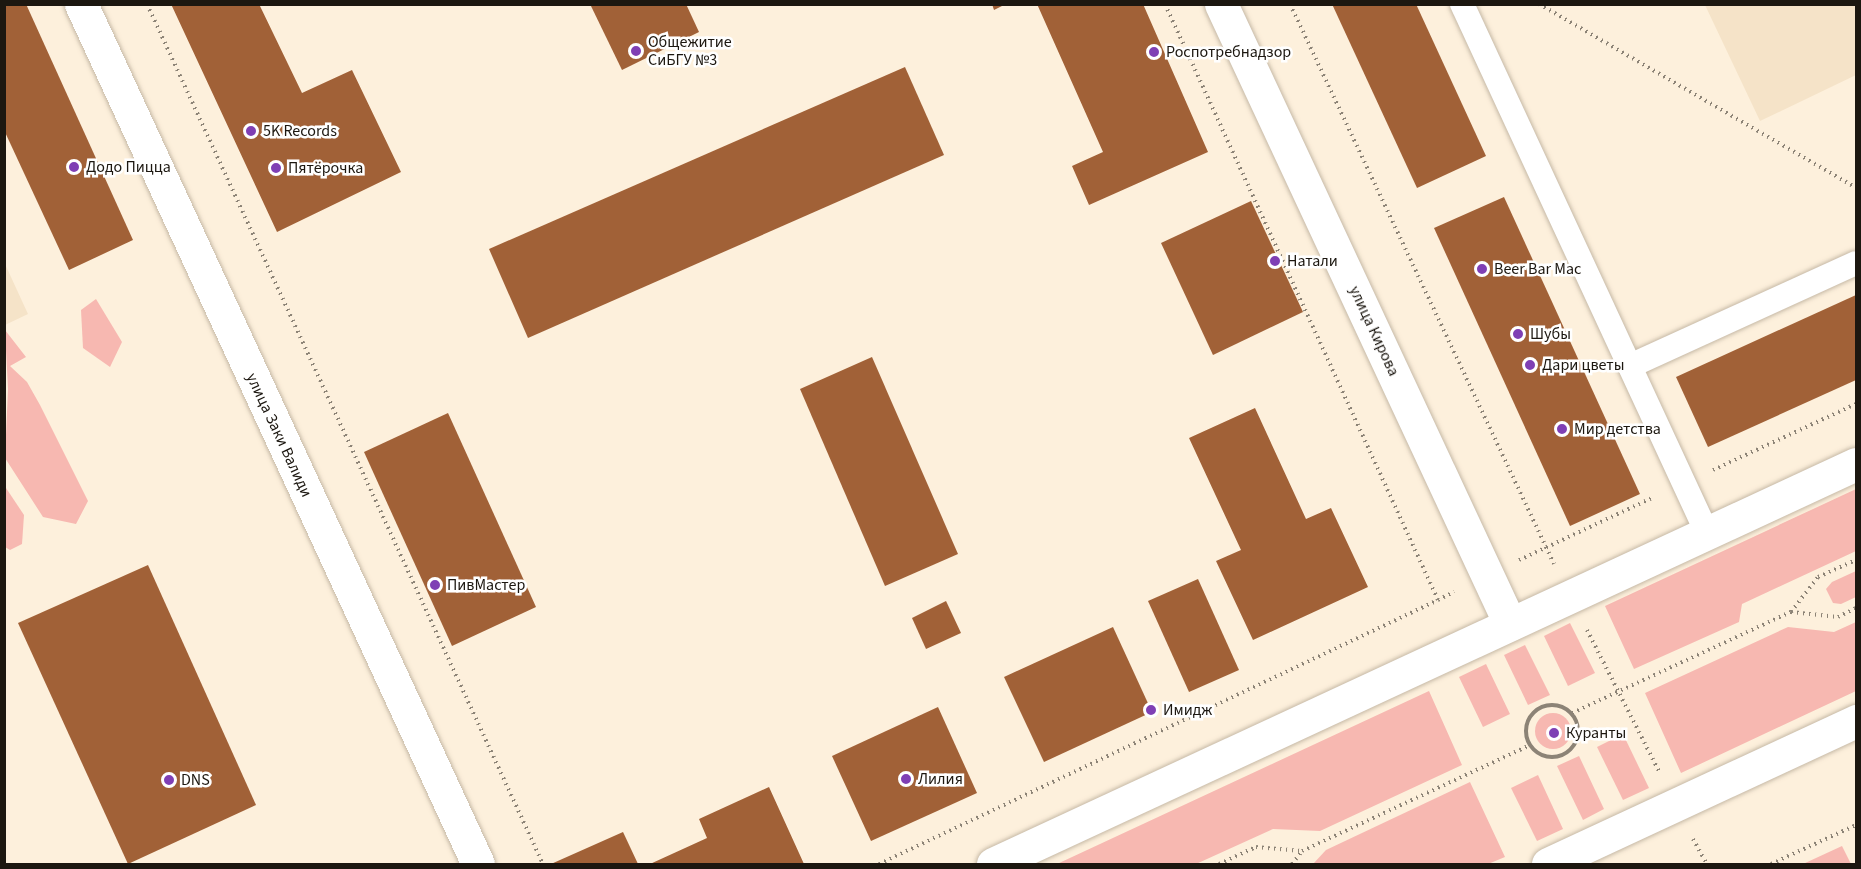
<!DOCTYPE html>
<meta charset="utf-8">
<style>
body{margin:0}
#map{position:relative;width:1861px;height:869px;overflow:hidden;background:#fdf0dc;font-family:"Source Sans 3",sans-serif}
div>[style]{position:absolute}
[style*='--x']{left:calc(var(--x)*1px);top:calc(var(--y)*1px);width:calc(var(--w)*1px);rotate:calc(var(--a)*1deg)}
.built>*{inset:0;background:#f5e3c8}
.green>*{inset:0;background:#f7b8b1}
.round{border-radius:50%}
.building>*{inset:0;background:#a16137}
.path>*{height:4px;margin-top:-2px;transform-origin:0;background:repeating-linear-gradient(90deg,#8c8376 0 1.5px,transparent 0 6px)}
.path>.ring{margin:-2px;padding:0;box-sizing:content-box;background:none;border:4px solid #8c8376;border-radius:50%}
.roads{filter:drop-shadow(0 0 2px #c6b9a6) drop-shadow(0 0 2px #c6b9a6)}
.lane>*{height:24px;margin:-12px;padding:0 12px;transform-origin:12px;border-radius:12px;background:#fff}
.street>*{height:33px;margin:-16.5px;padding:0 16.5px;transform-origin:16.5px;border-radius:16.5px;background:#fff}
.secondary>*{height:33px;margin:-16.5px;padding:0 16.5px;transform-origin:16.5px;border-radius:16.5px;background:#fff}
.dots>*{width:16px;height:16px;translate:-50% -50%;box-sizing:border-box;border:3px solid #fff;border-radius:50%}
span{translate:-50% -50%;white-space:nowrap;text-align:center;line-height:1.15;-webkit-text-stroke:5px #fff;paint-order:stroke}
.poi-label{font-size:16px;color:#1c1710}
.left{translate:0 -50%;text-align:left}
.street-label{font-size:16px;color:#1c1710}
.frame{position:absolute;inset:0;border:6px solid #1c1710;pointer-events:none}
</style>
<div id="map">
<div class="built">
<i style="clip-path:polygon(1705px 5px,1856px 5px,1856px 75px,1760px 121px)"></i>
<i style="clip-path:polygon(5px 264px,28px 314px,5px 325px,4px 325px)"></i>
</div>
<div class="green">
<i style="clip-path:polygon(96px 299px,122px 342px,110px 367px,83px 348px,81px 310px)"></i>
<i style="clip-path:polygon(5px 330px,26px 357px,10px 366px,27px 382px,40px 405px,88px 501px,76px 524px,43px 517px,5px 458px,8px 389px)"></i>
<i style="clip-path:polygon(4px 485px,24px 515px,22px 544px,10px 550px,5px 547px)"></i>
<i style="clip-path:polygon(1856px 489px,1856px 551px,1742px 604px,1739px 622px,1634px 669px,1605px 606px)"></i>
<i style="clip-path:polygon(1856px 571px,1856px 597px,1841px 604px,1833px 603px,1826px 589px,1832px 582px)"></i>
<i style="clip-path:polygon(1856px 622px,1856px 691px,1681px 773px,1645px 693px,1788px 627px,1834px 632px)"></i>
<i style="clip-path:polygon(1570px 623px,1595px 673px,1568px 686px,1544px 636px)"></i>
<i style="clip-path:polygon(1525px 645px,1550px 695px,1528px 705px,1504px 655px)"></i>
<i style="clip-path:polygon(1486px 664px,1510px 714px,1483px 727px,1459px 677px)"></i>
<i style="clip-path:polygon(1429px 691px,1462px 765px,1320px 831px,1273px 829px,1196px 864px,1057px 864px)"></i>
<i class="round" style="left:1535px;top:713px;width:36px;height:36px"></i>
<i style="clip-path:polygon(1623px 734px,1649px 788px,1623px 800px,1597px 747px)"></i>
<i style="clip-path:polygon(1579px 756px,1604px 809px,1583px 820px,1557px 766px)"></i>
<i style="clip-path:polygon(1538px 775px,1563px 829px,1537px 841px,1511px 788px)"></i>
<i style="clip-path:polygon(1470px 782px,1505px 857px,1488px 864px,1313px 864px,1326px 850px)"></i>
<i style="clip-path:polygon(1842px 846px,1851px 864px,1803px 864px)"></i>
</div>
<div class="building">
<i style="clip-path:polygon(4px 4px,26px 4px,133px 240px,69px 270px,4px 130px)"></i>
<i style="clip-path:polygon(171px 4px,259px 4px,302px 93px,352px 70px,401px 172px,277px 232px)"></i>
<i style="clip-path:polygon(590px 4px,686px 4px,699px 32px,622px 70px)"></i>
<i style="clip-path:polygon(992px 4px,1006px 4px,994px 10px)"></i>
<i style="clip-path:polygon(1037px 4px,1143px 4px,1208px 152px,1089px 205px,1072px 166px,1103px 152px)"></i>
<i style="clip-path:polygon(1332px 4px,1416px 4px,1486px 156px,1417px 188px)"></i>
<i style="clip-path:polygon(905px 67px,944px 155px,528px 338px,489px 249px)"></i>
<i style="clip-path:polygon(1504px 197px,1640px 494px,1570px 526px,1434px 228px)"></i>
<i style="clip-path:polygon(1251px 201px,1303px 312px,1213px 355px,1161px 243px)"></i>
<i style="clip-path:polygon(1856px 295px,1856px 380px,1708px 447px,1676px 377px)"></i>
<i style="clip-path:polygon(872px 357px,958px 554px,885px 586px,800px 389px)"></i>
<i style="clip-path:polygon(1255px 408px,1306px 519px,1331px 508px,1368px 587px,1253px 640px,1216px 561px,1241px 550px,1189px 438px)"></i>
<i style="clip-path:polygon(448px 413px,536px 607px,452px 646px,364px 452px)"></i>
<i style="clip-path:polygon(148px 565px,256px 805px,128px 864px,18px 623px)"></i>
<i style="clip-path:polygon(1198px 579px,1239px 670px,1189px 692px,1148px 601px)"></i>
<i style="clip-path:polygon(946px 601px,961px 633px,926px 649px,912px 618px)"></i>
<i style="clip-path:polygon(1113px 627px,1152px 712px,1044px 762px,1004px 677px)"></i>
<i style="clip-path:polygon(938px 707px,977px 793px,871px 841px,832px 756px)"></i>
<i style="clip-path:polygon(769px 787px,804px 864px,650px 864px,707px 838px,699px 819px)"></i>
<i style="clip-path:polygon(623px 832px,638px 864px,551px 864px)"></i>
</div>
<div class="path">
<i style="--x:147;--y:4;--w:947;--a:65.28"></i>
<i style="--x:1290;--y:4;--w:619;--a:64.76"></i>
<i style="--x:1539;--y:4;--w:367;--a:30.1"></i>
<i style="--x:1713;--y:470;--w:157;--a:-24.8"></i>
<i style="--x:1519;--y:560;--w:149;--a:-25"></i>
<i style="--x:1438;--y:600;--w:18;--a:-27"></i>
<i style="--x:1791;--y:612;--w:44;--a:-52.4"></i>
<i style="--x:1818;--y:577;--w:42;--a:-24.1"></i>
<i style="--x:1587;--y:630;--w:161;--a:63"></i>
<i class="ring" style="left:1526px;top:705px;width:48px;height:48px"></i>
<i style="--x:1572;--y:713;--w:241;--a:-24.8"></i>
<i style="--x:1791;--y:612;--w:47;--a:6.1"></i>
<i style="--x:1838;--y:617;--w:20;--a:-27"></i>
<i style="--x:1693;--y:839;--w:29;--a:61"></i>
<i style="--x:879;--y:864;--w:618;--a:-25.28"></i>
<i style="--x:1438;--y:600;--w:656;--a:-114.61"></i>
<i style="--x:1219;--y:864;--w:41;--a:-24.7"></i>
<i style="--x:1256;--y:847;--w:45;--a:5.1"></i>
<i style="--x:1292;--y:864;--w:16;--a:-52"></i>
<i style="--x:1302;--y:851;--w:251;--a:-24.9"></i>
<i style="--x:1771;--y:864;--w:94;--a:-24.6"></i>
</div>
<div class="roads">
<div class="lane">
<i style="--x:1462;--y:4;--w:583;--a:65.15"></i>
<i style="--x:1630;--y:366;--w:248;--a:-24.5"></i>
</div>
<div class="street">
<i style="--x:1221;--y:4;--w:684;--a:65.01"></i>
</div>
<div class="secondary">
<i style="--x:81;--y:4;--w:947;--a:65.22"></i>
<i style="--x:993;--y:864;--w:951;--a:-24.87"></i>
<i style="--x:1548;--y:864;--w:340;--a:-24.9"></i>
</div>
</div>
<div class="dots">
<i style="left:636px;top:51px;background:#7f3fb4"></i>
<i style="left:1154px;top:52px;background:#7f3fb4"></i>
<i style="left:251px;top:131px;background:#7f3fb4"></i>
<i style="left:74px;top:167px;background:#7f3fb4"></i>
<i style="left:276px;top:168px;background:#7f3fb4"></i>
<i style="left:1275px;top:261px;background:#7f3fb4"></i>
<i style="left:1482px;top:269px;background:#7f3fb4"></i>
<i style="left:1518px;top:334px;background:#7f3fb4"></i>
<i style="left:1530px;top:365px;background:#7f3fb4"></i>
<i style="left:1562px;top:429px;background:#7f3fb4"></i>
<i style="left:435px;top:585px;background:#7f3fb4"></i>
<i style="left:1151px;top:710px;background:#7f3fb4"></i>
<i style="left:1554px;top:733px;background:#7f3fb4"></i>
<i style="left:906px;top:779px;background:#7f3fb4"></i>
<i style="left:169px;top:780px;background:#7f3fb4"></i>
</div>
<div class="poi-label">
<span class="left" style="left:648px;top:51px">Общежитие<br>СиБГУ №3</span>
<span class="left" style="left:1166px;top:52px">Роспотребнадзор</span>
<span class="left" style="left:263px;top:131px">5K Records</span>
<span class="left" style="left:86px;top:167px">Додо Пицца</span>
<span class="left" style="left:288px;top:168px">Пятёрочка</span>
<span class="left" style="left:1287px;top:261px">Натали</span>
<span class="left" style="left:1494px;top:269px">Beer Bar Mac</span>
<span class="left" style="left:1530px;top:334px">Шубы</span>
<span class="left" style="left:1542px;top:365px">Дари цветы</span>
<span class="left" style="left:1574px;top:429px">Мир детства</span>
<span class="left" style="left:447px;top:585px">ПивМастер</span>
<span class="left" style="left:1163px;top:710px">Имидж</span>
<span class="left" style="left:1566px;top:733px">Куранты</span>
<span class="left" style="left:918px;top:779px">Лилия</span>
<span class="left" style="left:181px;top:780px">DNS</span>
</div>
<div class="street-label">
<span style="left:1374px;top:331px;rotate:65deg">улица Кирова</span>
<span style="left:279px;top:435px;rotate:65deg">улица Заки Валиди</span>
</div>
<div class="frame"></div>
</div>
